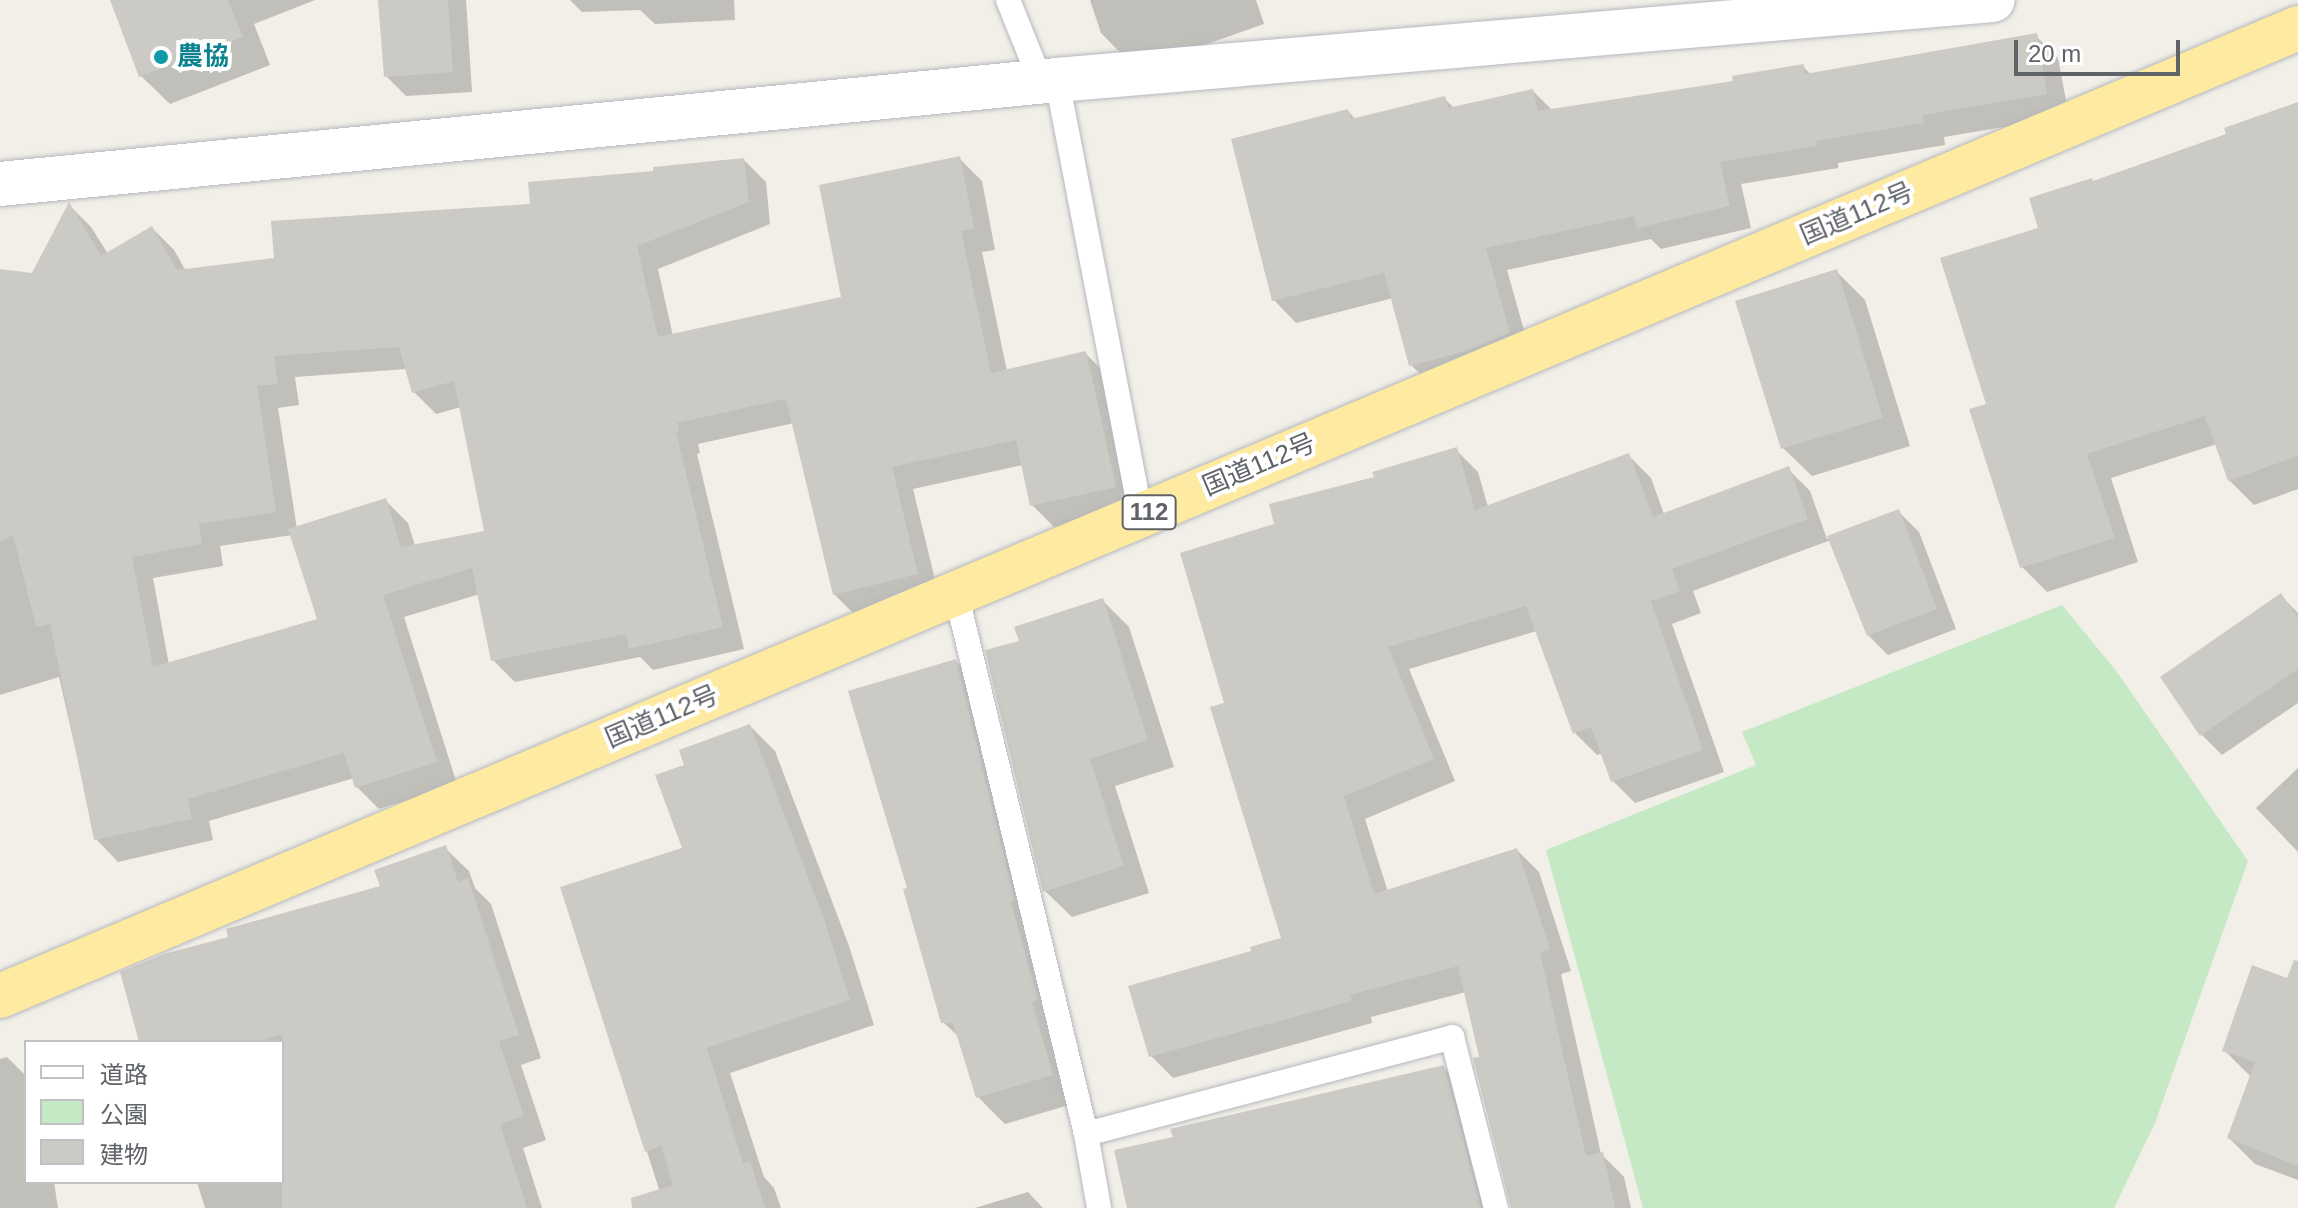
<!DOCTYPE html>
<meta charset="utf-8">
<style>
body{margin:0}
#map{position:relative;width:2298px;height:1208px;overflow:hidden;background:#f1efe8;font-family:Arial,"Noto Sans JP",sans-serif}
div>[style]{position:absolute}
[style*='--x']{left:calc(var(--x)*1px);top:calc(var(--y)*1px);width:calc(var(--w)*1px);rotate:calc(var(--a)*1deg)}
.green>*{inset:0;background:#c5e8c5}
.shadow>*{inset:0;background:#0003}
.building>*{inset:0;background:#cccac5}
.roads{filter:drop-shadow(0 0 2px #b5b8bc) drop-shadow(0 0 2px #b5b8bc)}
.service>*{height:24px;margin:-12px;padding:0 12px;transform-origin:12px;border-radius:12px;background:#fff}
.tertiary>*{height:44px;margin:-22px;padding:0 22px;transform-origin:22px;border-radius:22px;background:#fff}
.trunk>*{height:44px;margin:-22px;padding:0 22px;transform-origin:22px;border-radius:22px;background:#feeaa1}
.dots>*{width:22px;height:22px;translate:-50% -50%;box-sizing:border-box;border:4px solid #fff;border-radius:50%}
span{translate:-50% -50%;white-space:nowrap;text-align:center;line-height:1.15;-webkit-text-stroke:8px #fff;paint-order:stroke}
.shield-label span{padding:2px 6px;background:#fff;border:2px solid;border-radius:6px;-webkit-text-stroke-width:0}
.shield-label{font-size:24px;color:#5f6368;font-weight:700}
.culture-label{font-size:26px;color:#0d838f;font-weight:700}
.left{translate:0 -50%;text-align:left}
.street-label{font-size:26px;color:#5f6368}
.legend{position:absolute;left:24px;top:1040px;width:260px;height:144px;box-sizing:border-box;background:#fff;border:2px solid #bfc1c3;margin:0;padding:10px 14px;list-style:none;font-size:24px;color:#5f6368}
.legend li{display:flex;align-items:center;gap:16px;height:40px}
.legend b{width:40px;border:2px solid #bfc1c3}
.scale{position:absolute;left:2014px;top:40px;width:166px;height:36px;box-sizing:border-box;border:4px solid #5f6368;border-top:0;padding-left:10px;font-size:24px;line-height:28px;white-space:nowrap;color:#5f6368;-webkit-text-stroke:6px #fff;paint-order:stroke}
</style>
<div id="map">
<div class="green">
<i style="clip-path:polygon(2062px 605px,2117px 672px,2248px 861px,2155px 1123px,2114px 1208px,1643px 1208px,1546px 850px,1756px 765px,1742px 732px)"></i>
</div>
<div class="shadow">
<i style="clip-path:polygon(112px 0,315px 0,254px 24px,270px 65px,170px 104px,141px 76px)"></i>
<i style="clip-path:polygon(380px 0,466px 0,472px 92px,406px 96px,386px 76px)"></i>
<i style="clip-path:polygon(570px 0,734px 0,735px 20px,655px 24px,640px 10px,582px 12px)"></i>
<i style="clip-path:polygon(1090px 0,1256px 0,1264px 24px,1136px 69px,1101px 33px)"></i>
<i style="clip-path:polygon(2036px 36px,2058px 58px,2069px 116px,1944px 137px,1945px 145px,1838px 163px,1838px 168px,1741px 184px,1751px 228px,1661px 249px,1651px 239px,1507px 270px,1531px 355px,1434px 387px,1411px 365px,1393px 298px,1296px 323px,1274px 300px,1348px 111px,1356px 120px,1444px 98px,1454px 108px,1533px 91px,1553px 111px,1735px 82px,1803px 66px,1811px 75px)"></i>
<i style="clip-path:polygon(2298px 104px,2298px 489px,2254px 505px,2229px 480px,2217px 444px,2111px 478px,2138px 562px,2047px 592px,2022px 567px,1988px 406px,2041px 229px,2095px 183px,2228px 135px)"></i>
<i style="clip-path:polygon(evenodd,959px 158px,982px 181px,995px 250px,982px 252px,1007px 371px,1086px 354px,1108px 376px,1137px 509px,1054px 527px,1032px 505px,1023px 465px,913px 489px,939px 596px,856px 616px,834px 594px,794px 423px,698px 444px,700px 453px,697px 454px,744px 649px,653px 670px,640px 657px,515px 682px,493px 660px,480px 594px,404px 617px,457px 784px,379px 809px,357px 787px,354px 778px,209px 821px,213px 840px,118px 862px,96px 839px,59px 677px,0 695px,0 271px,33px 275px,70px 206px,91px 227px,108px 254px,152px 228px,174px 250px,186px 271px,276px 260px,532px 206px,655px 173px,744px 160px,766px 182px,770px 224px,658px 269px,673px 336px,844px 298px,959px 158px,407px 369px,414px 392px,436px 414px,461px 407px,486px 532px,415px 546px,408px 523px,386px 501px,297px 529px,278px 408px,299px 405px,295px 377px,407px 369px,959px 158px,292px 535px,319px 620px,169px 665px,153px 578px,223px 566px,220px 546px,292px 535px)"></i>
<i style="clip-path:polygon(1837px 272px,1865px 300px,1910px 446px,1812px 476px,1783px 448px)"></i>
<i style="clip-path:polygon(1456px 450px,1478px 472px,1488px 507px,1629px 456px,1651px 478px,1664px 514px,1788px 469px,1810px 491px,1827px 539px,1899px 512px,1919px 532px,1956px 629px,1888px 655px,1868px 635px,1831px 540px,1693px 591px,1701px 613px,1672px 624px,1724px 772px,1635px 803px,1613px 781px,1603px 753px,1597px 755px,1575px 733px,1537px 631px,1409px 669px,1455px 781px,1365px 819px,1388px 892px,1517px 850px,1539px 872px,1571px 971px,1561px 974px,1601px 1154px,1624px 1177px,1631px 1208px,1512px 1208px,1466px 992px,1371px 1017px,1372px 1023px,1173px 1078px,1151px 1056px,1254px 952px,1284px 939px,1227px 704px,1277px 526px,1376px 478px)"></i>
<i style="clip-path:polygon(2281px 596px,2298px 613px,2298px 703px,2222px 755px,2202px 735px,2163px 677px)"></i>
<i style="clip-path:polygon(1102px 600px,1129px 627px,1174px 767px,1115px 786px,1149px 893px,1072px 917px,1045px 891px,1021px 642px)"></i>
<i style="clip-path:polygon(956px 661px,983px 689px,1079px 1102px,1005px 1124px,977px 1096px,960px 1038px,943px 1022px,909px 889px)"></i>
<i style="clip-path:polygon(750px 726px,775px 751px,849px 946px,874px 1025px,730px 1073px,764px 1177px,774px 1188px,781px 1208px,665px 1208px,563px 889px,685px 849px,687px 766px)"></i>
<i style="clip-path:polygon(2298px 768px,2298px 852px,2256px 808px)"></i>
<i style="clip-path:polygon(445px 848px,469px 871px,475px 888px,491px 904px,541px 1058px,521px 1065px,546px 1140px,523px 1148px,542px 1208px,205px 1208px,197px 1182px,282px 1182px,282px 1042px,141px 1042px,231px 938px,382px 888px)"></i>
<i style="clip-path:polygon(2298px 984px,2298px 1180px,2255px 1164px,2229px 1138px,2250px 1076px,2224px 1050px)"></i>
<i style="clip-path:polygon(7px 1057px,26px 1076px,26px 1182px,54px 1182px,58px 1208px,0 1208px,0 1059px)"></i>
<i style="clip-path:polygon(1443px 1067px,1465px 1089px,1496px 1208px,1129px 1208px)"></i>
<i style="clip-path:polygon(1028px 1192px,1043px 1208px,975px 1208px)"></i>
</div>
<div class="building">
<i style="clip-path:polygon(110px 0,228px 0,243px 37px,139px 77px)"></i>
<i style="clip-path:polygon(378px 0,448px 0,453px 72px,384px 77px)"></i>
<i style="clip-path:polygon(2037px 33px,2047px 94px,1923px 115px,1924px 123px,1816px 141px,1817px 146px,1720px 162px,1730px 206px,1637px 228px,1634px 216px,1486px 248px,1510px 333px,1467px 351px,1409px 366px,1384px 273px,1272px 301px,1231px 139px,1348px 109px,1351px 119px,1445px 96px,1448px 108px,1533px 89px,1538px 111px,1733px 81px,1732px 76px,1804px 64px,1805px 74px)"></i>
<i style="clip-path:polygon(2298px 102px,2298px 456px,2228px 481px,2205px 416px,2087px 454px,2115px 538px,2020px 568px,1969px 409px,1986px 404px,1940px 258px,2038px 228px,2029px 198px,2092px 178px,2093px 181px,2226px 134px,2224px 128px)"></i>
<i style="clip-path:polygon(evenodd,960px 156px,974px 228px,961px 231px,991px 373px,1086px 351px,1116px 487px,1030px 506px,1016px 440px,892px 467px,918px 574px,833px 595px,786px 399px,677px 423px,679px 432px,676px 432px,723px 627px,629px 649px,626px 634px,491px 661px,472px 568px,383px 595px,437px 762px,355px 788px,344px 753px,188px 799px,192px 819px,94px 840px,50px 624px,36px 627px,13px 535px,0 542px,0 269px,32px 273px,69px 202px,101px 256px,152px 226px,177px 270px,274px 258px,271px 221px,530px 204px,528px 182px,653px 171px,653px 167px,744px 158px,749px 202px,637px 246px,658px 337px,841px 297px,819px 185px,960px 156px,399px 347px,412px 393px,454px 381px,484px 531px,401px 547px,386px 498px,288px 529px,317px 619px,153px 667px,132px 557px,202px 544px,199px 524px,276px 512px,257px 386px,278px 384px,274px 356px,399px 347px)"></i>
<i style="clip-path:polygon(1837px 269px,1883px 418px,1781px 449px,1735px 301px)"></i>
<i style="clip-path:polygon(1457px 447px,1475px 510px,1629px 453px,1653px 517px,1789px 466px,1808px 519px,1672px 569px,1680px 591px,1651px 601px,1703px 750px,1611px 782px,1591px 727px,1573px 734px,1526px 606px,1388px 647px,1434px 759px,1344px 796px,1374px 894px,1517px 848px,1550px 949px,1540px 952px,1586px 1156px,1603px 1152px,1615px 1208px,1511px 1208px,1473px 1058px,1479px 1057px,1458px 966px,1350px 995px,1352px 1001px,1149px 1057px,1128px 986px,1251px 951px,1250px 947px,1281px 938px,1210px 707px,1224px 703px,1180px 553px,1274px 524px,1269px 504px,1374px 477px,1372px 472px)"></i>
<i style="clip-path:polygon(1899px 509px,1937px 609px,1867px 636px,1827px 536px)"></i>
<i style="clip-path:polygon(2281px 593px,2298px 618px,2298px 669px,2200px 736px,2160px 677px)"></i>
<i style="clip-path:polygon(1103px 598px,1148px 740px,1090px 759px,1124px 866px,1043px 892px,985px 650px,1019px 641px,1014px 627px)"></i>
<i style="clip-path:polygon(956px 659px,1015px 901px,1011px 902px,1038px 1000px,1032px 1002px,1053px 1075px,976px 1098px,953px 1023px,941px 1023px,903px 889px,907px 888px,848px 691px)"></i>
<i style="clip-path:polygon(750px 724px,824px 919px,850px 1000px,707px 1048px,743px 1163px,750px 1161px,765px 1208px,632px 1208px,631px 1198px,673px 1185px,661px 1146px,645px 1152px,560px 887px,682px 848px,655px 775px,684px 765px,679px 750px)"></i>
<i style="clip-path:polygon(446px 845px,458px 882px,468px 878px,519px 1035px,499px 1041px,524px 1116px,500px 1124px,527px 1208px,282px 1208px,282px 1034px,253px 1042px,139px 1042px,120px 972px,164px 954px,228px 937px,226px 929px,380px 886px,374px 870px)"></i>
<i style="clip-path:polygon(2294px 960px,2298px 961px,2298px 1166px,2227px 1138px,2255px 1062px,2222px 1051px,2252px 965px,2287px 978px)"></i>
<i style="clip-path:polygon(1444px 1065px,1481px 1208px,1127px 1208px,1114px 1150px,1173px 1137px,1170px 1129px)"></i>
</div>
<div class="roads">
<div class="service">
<i style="--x:1008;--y:0;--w:88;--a:68.1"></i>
<i style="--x:1057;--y:80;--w:443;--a:79.1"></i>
<i style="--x:956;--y:593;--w:556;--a:76.49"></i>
<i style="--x:1086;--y:1134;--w:75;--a:80"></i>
<i style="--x:1086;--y:1134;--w:379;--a:-14.8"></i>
<i style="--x:1452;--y:1037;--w:177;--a:75.6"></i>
</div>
<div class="tertiary">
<i style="--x:0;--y:184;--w:1062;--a:-5.62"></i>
<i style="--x:1057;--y:80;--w:939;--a:-4.89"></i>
</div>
<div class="trunk">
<i style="--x:0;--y:996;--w:2494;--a:-22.84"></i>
</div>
</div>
<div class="dots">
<i style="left:161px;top:57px;background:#0f9aa8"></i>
</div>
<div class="shield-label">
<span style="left:1149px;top:512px">112</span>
</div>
<div class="culture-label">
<span class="left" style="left:177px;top:57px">農協</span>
</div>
<div class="street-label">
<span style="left:1857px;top:214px;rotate:-23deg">国道112号</span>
<span style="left:1259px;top:465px;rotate:-23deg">国道112号</span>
<span style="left:662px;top:717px;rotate:-23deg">国道112号</span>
</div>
<ul class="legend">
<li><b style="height:10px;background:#fff"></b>道路</li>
<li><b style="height:22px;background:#c5e8c5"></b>公園</li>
<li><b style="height:22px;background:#cccac5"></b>建物</li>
</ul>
<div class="scale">20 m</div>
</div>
